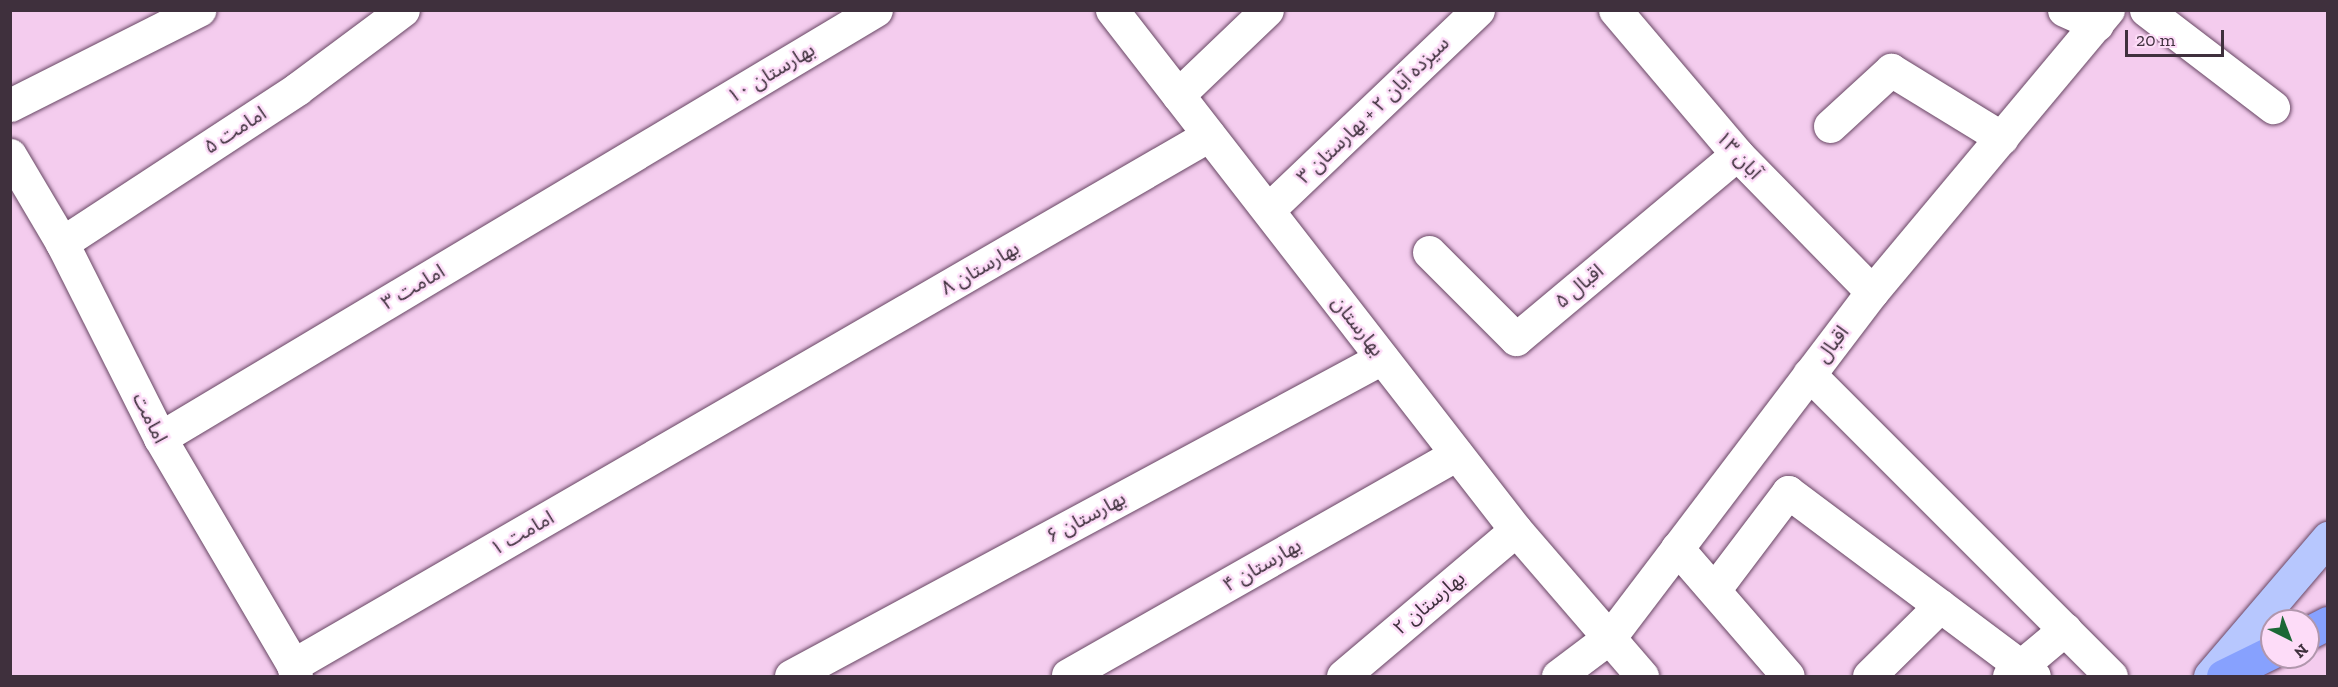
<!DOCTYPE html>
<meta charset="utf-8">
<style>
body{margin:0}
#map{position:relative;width:2338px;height:687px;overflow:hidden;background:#f4ccee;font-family:"Zilla Slab","Noto Sans Arabic",serif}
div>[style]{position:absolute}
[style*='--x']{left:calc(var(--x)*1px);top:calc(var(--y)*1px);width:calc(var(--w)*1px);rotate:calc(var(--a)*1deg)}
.roads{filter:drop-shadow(0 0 2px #674663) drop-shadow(0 0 2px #674663)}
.minor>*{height:33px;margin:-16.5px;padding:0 16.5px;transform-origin:16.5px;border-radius:16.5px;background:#fff}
.major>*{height:33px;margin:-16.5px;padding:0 16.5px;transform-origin:16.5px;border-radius:16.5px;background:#b7c7fe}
.highway>*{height:33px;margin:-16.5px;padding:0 16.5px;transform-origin:16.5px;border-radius:16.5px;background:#87a1fe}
span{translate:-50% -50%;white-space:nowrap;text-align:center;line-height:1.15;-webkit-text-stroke:5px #fddcf8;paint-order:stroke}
.street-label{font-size:20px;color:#3f303d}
.frame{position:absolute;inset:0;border:12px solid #3f303d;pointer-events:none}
.north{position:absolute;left:2260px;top:609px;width:60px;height:60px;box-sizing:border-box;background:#fddcf8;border:2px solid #b197ad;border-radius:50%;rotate:138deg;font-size:16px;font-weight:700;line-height:24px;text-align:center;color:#3f303d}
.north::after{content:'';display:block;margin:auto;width:21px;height:27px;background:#1c6836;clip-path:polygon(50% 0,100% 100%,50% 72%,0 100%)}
.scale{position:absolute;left:2125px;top:30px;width:99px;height:27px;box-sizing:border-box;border:3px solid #3f303d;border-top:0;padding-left:8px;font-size:18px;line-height:21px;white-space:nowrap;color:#3f303d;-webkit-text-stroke:4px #fddcf8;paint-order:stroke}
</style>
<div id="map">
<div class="roads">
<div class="minor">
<i style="--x:1112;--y:10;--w:658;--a:52.16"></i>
<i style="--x:1516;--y:530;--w:193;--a:49.2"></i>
<i style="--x:1615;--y:10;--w:189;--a:49.7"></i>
<i style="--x:1737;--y:154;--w:193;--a:45.6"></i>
<i style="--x:2064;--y:10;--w:36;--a:24"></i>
<i style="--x:2146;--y:10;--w:160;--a:37.4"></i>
<i style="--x:1178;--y:95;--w:123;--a:-43.7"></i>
<i style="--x:10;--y:105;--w:212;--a:-26.7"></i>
<i style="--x:1830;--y:126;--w:83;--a:-42.6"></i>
<i style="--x:1891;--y:70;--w:130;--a:31.5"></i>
<i style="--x:10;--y:155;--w:102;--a:59.4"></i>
<i style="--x:62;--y:243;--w:218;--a:63.3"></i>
<i style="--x:160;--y:438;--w:263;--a:59.6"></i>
<i style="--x:293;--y:665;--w:11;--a:75"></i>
<i style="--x:1268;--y:210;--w:290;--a:-43.6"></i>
<i style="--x:62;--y:243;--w:281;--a:-33.2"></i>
<i style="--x:297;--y:89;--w:132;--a:-36.7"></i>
<i style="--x:1429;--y:252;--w:123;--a:45"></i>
<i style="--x:1516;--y:339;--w:288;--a:-39.9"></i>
<i style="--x:1809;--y:374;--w:427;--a:45"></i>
<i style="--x:160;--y:438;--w:834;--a:-30.87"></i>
<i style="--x:1677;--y:548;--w:169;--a:49.1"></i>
<i style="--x:1714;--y:590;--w:123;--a:-52.9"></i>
<i style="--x:1788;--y:492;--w:307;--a:36.8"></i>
<i style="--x:293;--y:665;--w:1058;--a:-30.05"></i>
<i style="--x:1068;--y:675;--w:447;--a:-29.6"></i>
<i style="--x:791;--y:676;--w:671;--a:-28.28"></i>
<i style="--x:1343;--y:676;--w:226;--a:-40.2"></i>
<i style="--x:1558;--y:676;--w:65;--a:-36.9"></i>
<i style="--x:1610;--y:637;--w:433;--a:-52.8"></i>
<i style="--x:1872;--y:292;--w:368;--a:-50.1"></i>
<i style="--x:1869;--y:676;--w:100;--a:-44.6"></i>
<i style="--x:2009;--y:676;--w:73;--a:-40"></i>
</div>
<div class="major">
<i style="--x:2210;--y:676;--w:182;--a:-49.5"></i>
</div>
<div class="highway">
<i style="--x:2308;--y:633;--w:22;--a:-27"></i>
<i style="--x:2223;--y:676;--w:55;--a:-26.1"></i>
</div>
</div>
<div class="street-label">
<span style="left:771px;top:73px;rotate:-31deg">بهارستان ۱۰</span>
<span style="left:1373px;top:110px;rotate:-44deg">سیزده آبان ۲ + بهارستان ۳</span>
<span style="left:235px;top:130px;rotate:-33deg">امامت ۵</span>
<span style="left:1739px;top:155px;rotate:48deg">۱۳ آبان</span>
<span style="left:980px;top:268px;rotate:-30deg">بهارستان ۸</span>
<span style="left:1579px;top:286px;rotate:-40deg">اقبال ۵</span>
<span style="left:413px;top:287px;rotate:-31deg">امامت ۳</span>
<span style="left:1358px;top:326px;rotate:52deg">بهارستان</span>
<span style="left:1832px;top:344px;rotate:-53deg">اقبال</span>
<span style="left:150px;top:418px;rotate:63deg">امامت</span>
<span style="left:1086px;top:517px;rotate:-28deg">بهارستان ۶</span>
<span style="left:522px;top:533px;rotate:-30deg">امامت ۱</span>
<span style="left:1262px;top:565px;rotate:-30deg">بهارستان ۴</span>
<span style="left:1429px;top:603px;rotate:-40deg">بهارستان ۲</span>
</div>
<div class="frame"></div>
<div class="north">N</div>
<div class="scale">20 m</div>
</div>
